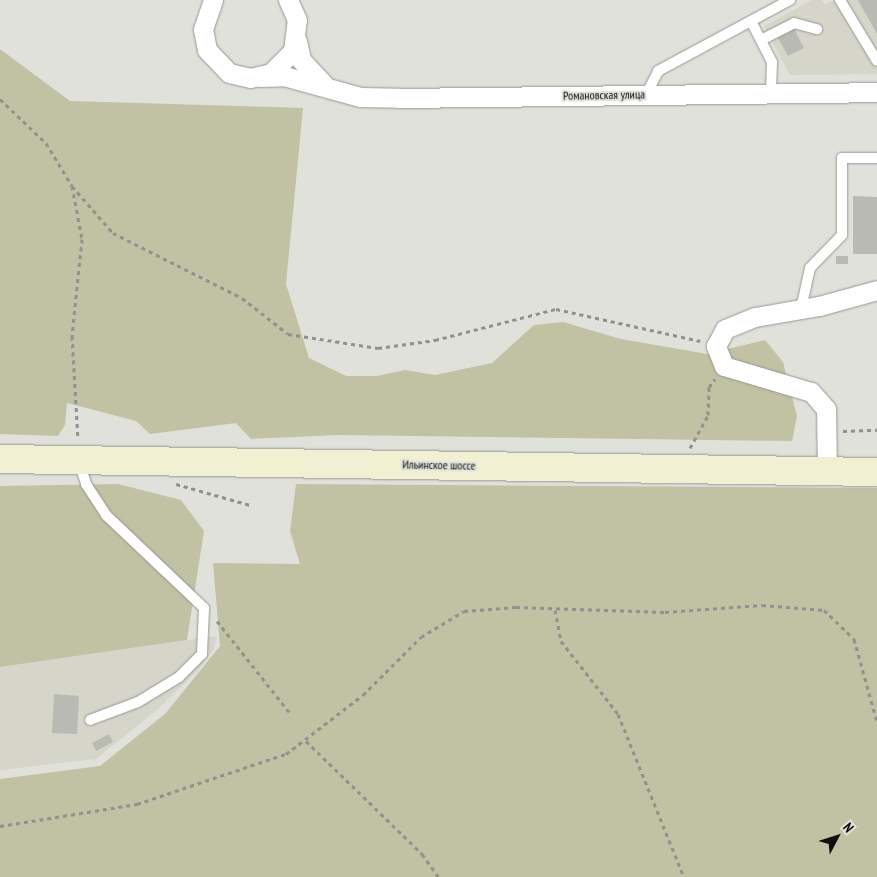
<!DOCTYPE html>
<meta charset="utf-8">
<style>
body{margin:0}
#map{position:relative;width:877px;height:877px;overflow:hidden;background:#e1e1dc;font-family:"PT Sans Narrow",sans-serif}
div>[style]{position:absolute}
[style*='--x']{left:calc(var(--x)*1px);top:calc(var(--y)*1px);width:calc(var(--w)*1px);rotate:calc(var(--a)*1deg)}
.built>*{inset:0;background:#d5d5c9}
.green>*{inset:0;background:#c1c1a4}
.building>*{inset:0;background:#babab5}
.path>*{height:3px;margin-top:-1.5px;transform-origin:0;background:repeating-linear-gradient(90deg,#91918d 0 4px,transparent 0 8px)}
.roads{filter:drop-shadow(0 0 1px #989893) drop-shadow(0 0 1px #989893)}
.lane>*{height:10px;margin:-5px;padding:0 5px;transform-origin:5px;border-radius:5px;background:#fff}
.street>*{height:19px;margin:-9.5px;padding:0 9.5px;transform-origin:9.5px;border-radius:9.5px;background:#fff}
.secondary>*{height:28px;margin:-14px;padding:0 14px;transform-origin:14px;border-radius:14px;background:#f1f0d2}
span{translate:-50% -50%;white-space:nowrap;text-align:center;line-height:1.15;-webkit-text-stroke:4px #e1e1dc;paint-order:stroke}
.street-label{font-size:12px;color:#0f0f0d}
.north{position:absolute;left:812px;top:812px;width:50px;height:50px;-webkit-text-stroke:4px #e1e1dc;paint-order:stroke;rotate:50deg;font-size:14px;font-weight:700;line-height:20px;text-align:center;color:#0f0f0d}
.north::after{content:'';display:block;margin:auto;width:18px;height:22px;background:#0f0f0d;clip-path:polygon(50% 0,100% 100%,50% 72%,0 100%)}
</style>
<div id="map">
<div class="built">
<i style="clip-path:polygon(812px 0,822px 0,825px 5px,834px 0,877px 0,877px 74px,790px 75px,764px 26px)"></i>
<i style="clip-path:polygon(217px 636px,214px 649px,199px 669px,158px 709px,96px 759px,0 770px,0 667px)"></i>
</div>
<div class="green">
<i style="clip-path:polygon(0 49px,70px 101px,303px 108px,286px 284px,309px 358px,346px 376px,377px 376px,405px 370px,435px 375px,492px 363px,534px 325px,563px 322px,621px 339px,707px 354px,765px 340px,783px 362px,797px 416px,792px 441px,339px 435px,251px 439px,236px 423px,150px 434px,136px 421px,67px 403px,65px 425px,58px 436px,0 434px)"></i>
<i style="clip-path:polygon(118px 484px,181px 500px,204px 531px,187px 640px,0 667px,0 486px)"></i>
<i style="clip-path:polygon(296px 484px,877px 488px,877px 877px,0 877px,0 779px,100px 766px,165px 714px,220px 646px,213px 563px,300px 564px,290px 531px)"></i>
</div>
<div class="building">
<i style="clip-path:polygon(858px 0,877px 0,877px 34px)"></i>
<i style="clip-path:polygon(794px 29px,804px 48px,788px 56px,778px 38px)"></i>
<i style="clip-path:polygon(853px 196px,877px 197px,877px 254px,853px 254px)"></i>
<i style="clip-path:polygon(836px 256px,848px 256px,848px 264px,836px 264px)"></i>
<i style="clip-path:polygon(54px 694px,79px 696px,77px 734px,52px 733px)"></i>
<i style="clip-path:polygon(109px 734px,113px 742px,96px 751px,92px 743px)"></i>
</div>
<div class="path">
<i style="--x:0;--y:99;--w:64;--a:43.7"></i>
<i style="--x:46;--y:143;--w:50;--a:58.8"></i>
<i style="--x:72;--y:186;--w:54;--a:79.3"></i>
<i style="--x:82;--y:239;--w:98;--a:95.9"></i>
<i style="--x:72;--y:336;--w:103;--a:86.7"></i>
<i style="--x:72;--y:186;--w:62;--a:48.9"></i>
<i style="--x:113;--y:233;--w:144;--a:26.7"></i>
<i style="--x:242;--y:298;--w:58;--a:38"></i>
<i style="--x:288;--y:334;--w:91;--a:8.8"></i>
<i style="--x:378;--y:348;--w:58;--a:-8"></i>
<i style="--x:435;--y:340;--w:125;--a:-14.4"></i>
<i style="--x:556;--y:309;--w:148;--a:12.5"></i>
<i style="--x:843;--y:431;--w:34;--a:-2"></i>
<i style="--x:690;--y:448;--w:38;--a:-61"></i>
<i style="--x:708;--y:415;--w:28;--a:-88"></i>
<i style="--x:709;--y:387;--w:10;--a:-53"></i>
<i style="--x:176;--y:484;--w:77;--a:15.8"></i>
<i style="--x:555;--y:610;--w:32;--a:79"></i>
<i style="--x:561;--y:641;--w:93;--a:52"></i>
<i style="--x:618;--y:714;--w:176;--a:68"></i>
<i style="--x:217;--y:621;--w:117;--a:51.6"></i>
<i style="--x:306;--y:741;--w:162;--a:44.2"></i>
<i style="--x:422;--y:854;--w:29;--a:54"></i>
<i style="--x:0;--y:826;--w:139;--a:-9.1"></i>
<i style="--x:137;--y:804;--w:157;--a:-18.6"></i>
<i style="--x:286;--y:754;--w:97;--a:-37.5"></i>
<i style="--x:363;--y:695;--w:82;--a:-45"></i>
<i style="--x:421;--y:637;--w:50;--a:-31.2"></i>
<i style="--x:464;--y:611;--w:52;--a:-4.4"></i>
<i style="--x:516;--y:607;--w:149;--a:1.9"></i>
<i style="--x:665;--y:612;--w:97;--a:-4.1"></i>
<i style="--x:762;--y:605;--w:62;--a:4.6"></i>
<i style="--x:824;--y:610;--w:42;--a:44"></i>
<i style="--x:854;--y:639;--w:86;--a:74.5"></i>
</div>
<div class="roads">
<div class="lane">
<i style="--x:840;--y:0;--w:71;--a:58.8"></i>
<i style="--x:751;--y:21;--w:46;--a:62.9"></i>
<i style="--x:772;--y:62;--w:32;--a:92"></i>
<i style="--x:761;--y:40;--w:37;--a:-27"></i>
<i style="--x:794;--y:23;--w:24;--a:15"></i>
<i style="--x:646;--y:95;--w:27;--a:-63"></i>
<i style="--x:658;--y:71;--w:150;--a:-28.3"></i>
<i style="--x:801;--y:309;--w:42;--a:-77.6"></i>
<i style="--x:810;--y:268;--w:46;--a:-45.9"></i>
<i style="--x:842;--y:235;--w:77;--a:-90"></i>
<i style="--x:842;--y:158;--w:35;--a:0"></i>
<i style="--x:79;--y:462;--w:23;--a:72"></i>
<i style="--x:86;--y:484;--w:37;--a:57"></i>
<i style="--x:106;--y:515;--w:135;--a:43.5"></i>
<i style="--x:204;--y:608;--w:46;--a:92.5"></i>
<i style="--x:202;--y:654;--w:33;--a:135"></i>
<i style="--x:179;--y:677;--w:48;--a:148.6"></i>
<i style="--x:138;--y:702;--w:51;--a:159.4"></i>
</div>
<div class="street">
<i style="--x:213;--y:0;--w:31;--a:109"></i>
<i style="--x:203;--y:29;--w:21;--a:79"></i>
<i style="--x:207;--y:50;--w:32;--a:46"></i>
<i style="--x:229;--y:73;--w:22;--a:13"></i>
<i style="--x:250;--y:78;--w:22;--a:-13"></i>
<i style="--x:271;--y:73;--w:31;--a:-45"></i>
<i style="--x:293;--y:51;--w:31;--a:-83"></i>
<i style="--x:297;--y:20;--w:22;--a:-114"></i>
<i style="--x:297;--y:41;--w:19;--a:78"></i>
<i style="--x:301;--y:60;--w:35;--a:47"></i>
<i style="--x:261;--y:77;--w:23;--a:-2"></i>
<i style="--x:284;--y:76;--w:79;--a:15.4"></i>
<i style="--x:360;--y:97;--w:39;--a:1"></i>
<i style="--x:399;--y:98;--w:478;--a:-0.7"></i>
<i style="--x:827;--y:471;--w:62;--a:-90.9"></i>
<i style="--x:826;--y:409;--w:23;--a:-131"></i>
<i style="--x:811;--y:392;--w:91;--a:-163.4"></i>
<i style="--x:724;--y:366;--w:22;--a:-112"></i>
<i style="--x:716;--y:346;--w:19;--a:-62"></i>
<i style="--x:725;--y:329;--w:32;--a:-22"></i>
<i style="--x:755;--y:317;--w:65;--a:-9.8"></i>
<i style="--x:819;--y:306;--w:60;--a:-15.4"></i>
</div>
<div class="secondary">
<i style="--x:0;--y:459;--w:877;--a:0.85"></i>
</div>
</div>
<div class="street-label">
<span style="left:604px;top:95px;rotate:-1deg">Романовская улица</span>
<span style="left:439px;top:465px;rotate:1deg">Ильинское шоссе</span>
</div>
<div class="north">N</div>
</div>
